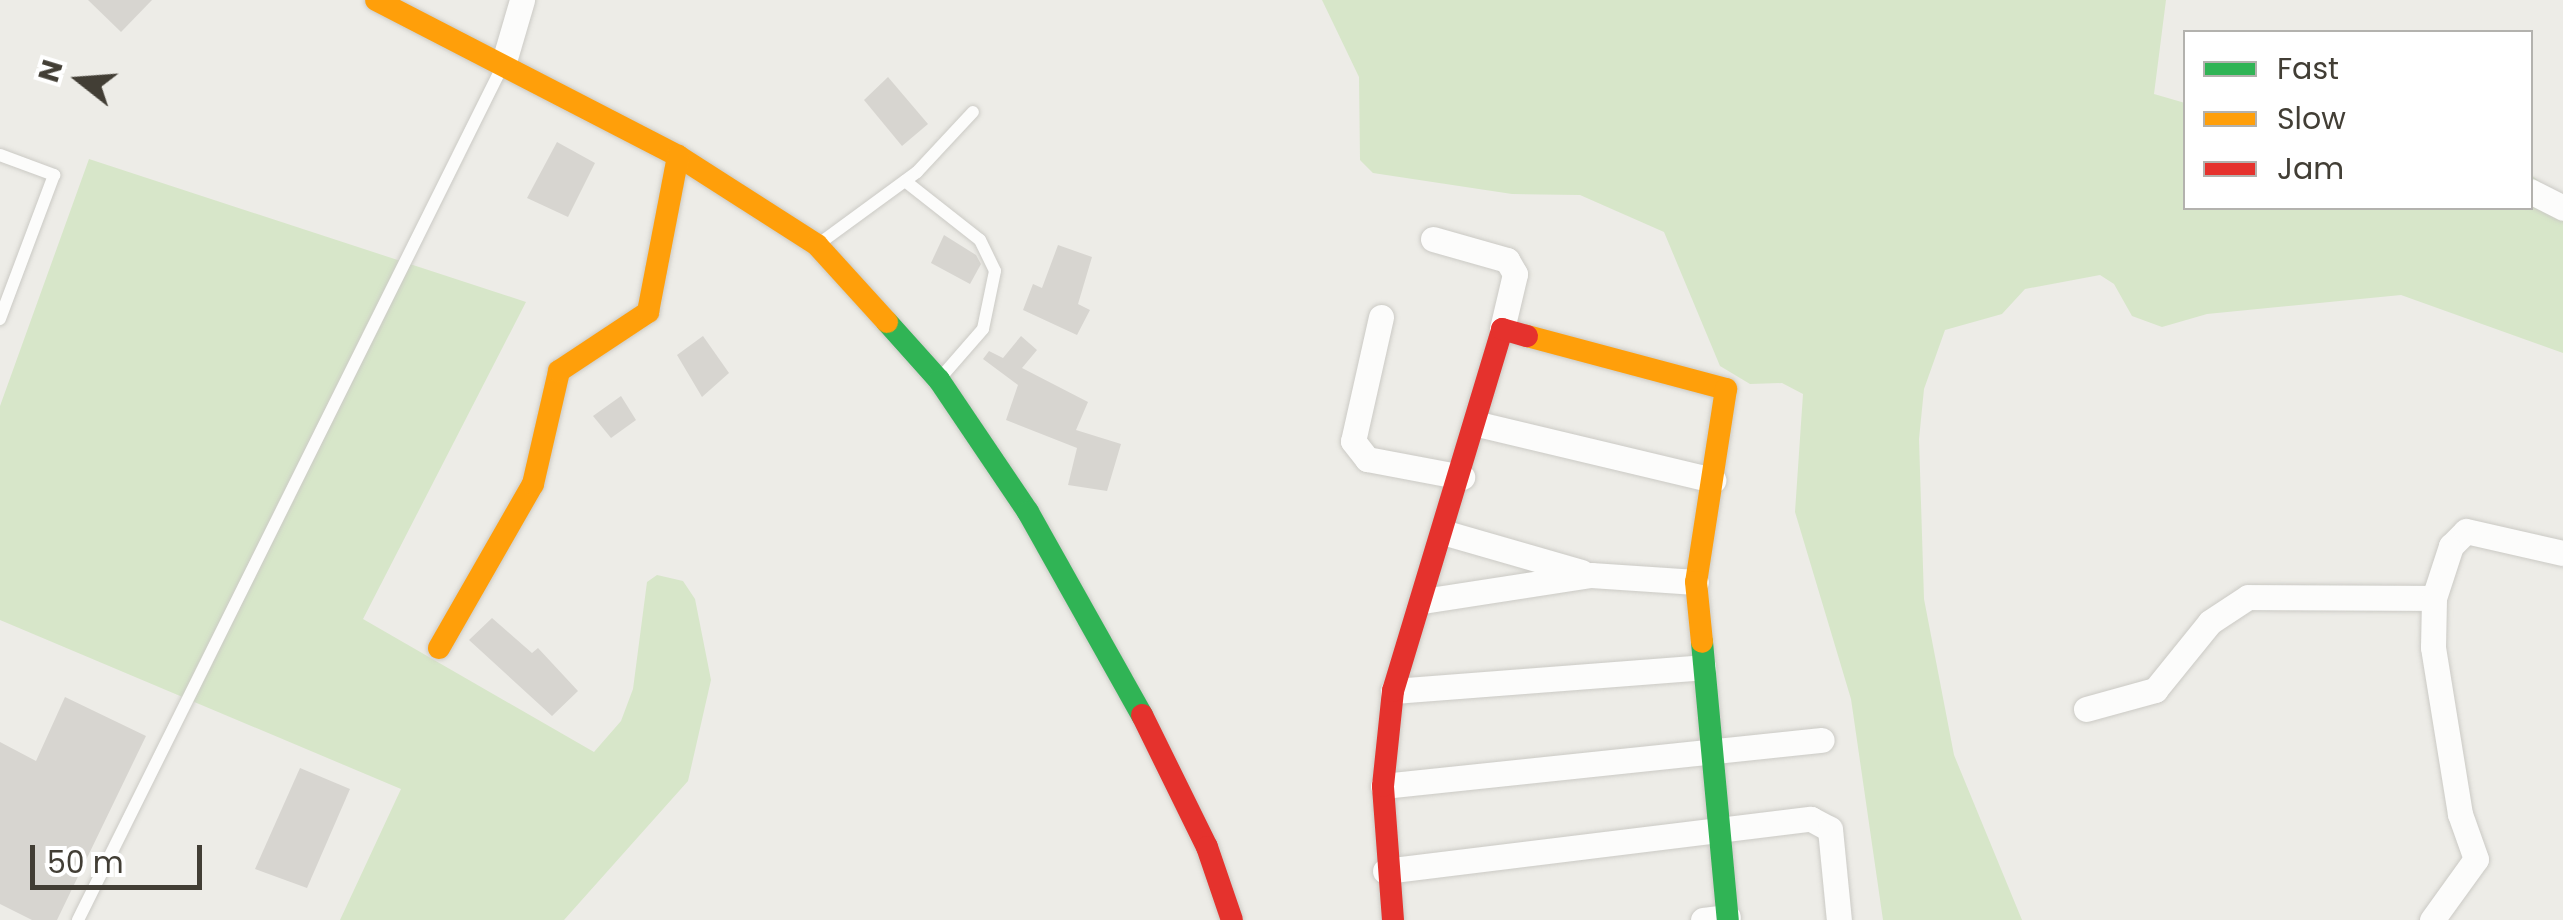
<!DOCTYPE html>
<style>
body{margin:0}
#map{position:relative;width:2563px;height:920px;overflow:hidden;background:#edece7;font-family:Poppins,sans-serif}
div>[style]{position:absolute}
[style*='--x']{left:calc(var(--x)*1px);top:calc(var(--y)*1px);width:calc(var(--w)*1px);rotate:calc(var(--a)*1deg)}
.green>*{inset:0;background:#d7e6c9}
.building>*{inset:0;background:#d7d5d0}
.roads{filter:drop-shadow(0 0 2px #cbcac5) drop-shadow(0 0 2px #cbcac5)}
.lane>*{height:12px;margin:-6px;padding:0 6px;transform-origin:6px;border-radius:6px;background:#fcfcfb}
.street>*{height:25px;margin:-12.5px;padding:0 12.5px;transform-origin:12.5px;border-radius:12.5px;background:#fcfcfb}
.fast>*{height:22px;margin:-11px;padding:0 11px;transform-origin:11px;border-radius:11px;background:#30b455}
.slow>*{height:22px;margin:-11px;padding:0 11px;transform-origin:11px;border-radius:11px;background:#ff9f0a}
.jam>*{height:22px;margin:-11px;padding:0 11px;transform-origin:11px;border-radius:11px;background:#e5322d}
span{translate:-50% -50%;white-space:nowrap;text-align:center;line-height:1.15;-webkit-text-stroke:8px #fff;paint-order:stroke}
.legend{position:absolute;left:2183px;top:30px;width:350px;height:180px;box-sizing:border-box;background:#fff;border:2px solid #b3b2ae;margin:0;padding:12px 18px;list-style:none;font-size:30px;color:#423e35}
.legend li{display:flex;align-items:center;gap:20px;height:50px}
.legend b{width:50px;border:2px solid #b3b2ae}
.north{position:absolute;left:30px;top:30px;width:100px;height:100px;-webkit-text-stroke:8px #fff;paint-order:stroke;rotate:287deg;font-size:28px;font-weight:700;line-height:40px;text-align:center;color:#423e35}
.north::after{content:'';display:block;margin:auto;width:35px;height:45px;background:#423e35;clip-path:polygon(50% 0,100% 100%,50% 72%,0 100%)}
.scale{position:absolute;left:30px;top:845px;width:172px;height:45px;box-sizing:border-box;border:5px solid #423e35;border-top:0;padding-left:12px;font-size:30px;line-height:35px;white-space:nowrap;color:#423e35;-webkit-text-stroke:8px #fff;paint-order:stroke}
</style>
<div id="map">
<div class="green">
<i style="clip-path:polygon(1322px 0,2166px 0,2154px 94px,2185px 103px,2186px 208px,2530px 208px,2531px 175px,2563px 199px,2563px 353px,2401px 295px,2207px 314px,2162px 327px,2132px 316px,2114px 284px,2100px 275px,2025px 289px,2002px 314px,1945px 330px,1924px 389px,1919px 439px,1924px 599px,1954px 755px,2022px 920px,1883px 920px,1851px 699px,1795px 512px,1803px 394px,1782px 383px,1750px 384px,1720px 366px,1664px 232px,1580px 195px,1512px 194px,1373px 173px,1360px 160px,1359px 77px)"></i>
<i style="clip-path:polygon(89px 159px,526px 302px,363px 619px,594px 752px,621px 721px,633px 689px,647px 582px,657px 575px,683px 581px,695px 599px,711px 680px,688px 781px,564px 920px,340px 920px,401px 789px,0 620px,0 406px)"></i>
</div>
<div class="building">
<i style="clip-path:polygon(88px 0,152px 0,121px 32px)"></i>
<i style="clip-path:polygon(888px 77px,928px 124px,902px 146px,864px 100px)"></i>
<i style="clip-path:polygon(557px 142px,595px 163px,568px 217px,527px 198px)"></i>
<i style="clip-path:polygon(944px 235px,976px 255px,981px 264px,970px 284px,931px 263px)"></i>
<i style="clip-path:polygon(1058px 245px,1092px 257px,1078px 304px,1090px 310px,1077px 335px,1023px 310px,1033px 284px,1042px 288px)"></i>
<i style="clip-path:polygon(703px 336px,729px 373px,702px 397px,677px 355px)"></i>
<i style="clip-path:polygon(1021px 336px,1037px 350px,1022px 368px,1088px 402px,1076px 430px,1121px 444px,1107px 491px,1068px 485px,1077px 448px,1006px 420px,1018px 385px,983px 359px,989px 351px,1003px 358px)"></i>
<i style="clip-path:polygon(621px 396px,636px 420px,611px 438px,593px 416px)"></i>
<i style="clip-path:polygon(492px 618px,532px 653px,538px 648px,578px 691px,552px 716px,469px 640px)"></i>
<i style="clip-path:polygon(65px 697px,146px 736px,57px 920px,32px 920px,0 904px,0 742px,36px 761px)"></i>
<i style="clip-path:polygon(300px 768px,350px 789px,307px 888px,255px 869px)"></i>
</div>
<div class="roads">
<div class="lane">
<i style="--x:0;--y:155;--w:58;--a:20.3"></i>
<i style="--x:54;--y:175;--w:154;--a:110.6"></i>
<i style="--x:905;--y:181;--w:95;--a:38.2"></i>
<i style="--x:980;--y:240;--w:34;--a:64"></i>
<i style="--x:995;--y:271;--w:59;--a:101.7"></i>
<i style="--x:983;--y:329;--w:62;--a:131.1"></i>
<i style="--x:820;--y:243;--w:120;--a:-36.2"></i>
<i style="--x:917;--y:172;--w:82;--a:-47"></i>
<i style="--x:78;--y:920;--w:953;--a:-63.57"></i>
</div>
<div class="street">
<i style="--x:503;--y:65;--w:68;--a:-73.7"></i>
<i style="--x:2530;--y:191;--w:37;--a:27"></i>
<i style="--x:1433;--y:239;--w:77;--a:15.8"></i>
<i style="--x:1507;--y:260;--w:16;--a:60"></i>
<i style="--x:1515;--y:274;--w:57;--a:103.3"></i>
<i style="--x:1381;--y:317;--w:127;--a:102.7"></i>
<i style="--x:1353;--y:441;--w:23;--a:52"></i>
<i style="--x:1367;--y:459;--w:97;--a:10.7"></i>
<i style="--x:1478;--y:424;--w:242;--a:13.4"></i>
<i style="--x:1446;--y:533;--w:141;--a:16.1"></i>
<i style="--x:1423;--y:601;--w:170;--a:-8.8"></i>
<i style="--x:1591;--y:575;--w:105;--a:3.8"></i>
<i style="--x:1393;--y:691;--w:311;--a:-4.4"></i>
<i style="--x:2086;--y:709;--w:72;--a:-15.4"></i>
<i style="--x:2155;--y:690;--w:87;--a:-51"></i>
<i style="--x:2210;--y:622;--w:45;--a:-33.3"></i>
<i style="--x:2248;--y:597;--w:186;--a:0.3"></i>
<i style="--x:1383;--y:786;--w:441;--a:-6"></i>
<i style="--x:1385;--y:871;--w:429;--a:-7"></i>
<i style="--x:1811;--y:819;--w:21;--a:28"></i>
<i style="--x:1830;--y:829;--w:91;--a:84.4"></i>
<i style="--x:1703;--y:920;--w:25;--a:-7"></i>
<i style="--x:2432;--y:920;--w:75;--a:-54.2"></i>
<i style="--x:2476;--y:859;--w:48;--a:-109.6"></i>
<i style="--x:2460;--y:814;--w:169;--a:-99.2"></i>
<i style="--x:2433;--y:647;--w:49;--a:-88.8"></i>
<i style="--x:2434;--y:598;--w:55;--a:-71.9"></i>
<i style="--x:2451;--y:546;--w:21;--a:-45"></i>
<i style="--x:2466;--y:531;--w:99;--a:12.8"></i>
</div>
<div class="fast">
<i style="--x:887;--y:322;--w:78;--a:48.1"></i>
<i style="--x:939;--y:380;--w:159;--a:56"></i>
<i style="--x:1028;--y:512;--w:233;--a:60.7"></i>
<i style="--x:1702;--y:642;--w:279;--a:84.7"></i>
</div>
<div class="slow">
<i style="--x:376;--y:0;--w:340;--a:27.3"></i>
<i style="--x:678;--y:156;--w:165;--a:32.6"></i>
<i style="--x:817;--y:245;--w:104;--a:47.7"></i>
<i style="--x:1527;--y:336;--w:206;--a:14.9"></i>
<i style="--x:1726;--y:389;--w:195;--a:98.8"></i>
<i style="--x:1696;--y:582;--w:60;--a:84.3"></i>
<i style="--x:439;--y:648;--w:189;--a:-60.2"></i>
<i style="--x:533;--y:484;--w:116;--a:-77"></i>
<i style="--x:559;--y:371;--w:107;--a:-33.5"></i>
<i style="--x:648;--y:312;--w:159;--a:-79.1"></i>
</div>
<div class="jam">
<i style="--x:1142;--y:715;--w:147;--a:63.8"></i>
<i style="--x:1207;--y:847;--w:77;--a:71.1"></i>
<i style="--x:1393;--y:920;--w:134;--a:-94.3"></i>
<i style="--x:1383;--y:786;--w:96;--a:-84"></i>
<i style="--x:1393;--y:691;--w:378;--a:-73.2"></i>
<i style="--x:1502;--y:329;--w:26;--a:16"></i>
</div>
</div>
<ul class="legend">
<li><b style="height:12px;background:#30b455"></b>Fast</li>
<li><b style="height:12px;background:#ff9f0a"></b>Slow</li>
<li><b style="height:12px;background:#e5322d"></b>Jam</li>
</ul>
<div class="north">N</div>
<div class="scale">50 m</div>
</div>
